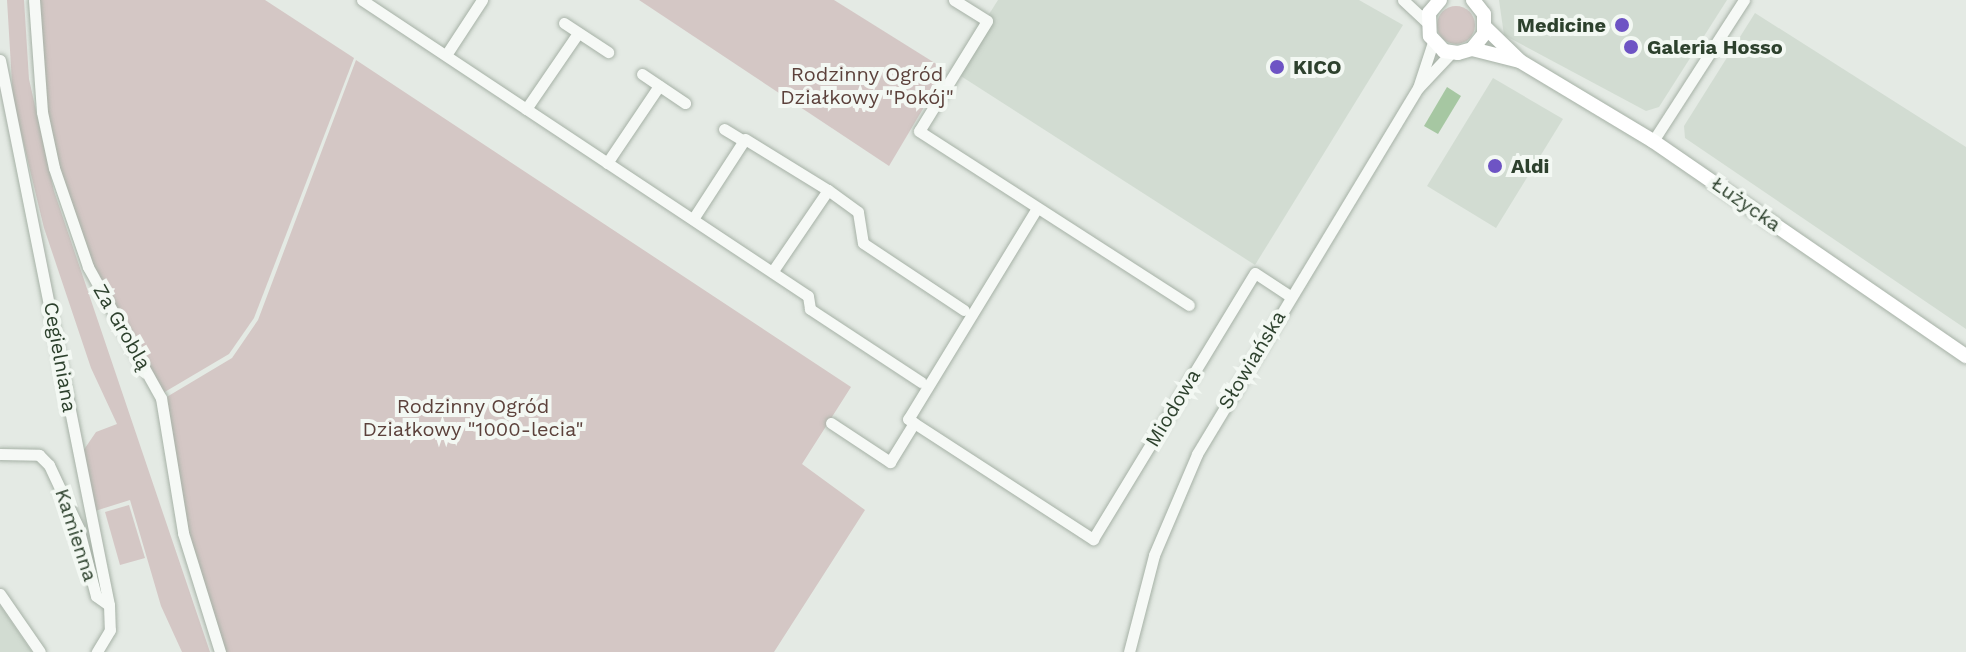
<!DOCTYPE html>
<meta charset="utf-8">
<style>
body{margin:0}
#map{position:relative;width:1966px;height:652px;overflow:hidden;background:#e4eae4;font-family:"Work Sans",sans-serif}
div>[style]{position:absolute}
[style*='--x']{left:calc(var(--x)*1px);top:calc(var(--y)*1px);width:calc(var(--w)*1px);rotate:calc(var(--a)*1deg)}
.built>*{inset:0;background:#d2dcd2}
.green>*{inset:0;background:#d4c7c5}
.round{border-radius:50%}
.water>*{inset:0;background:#a6c7a2}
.roads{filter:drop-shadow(0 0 2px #a6b1a6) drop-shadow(0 0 2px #a6b1a6)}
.minor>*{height:11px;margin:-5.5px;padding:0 5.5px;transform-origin:5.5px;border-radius:5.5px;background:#f6f9f6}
.major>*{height:14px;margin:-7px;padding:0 7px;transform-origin:7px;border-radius:7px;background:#fff}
.dots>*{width:22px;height:22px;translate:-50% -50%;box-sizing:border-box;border:4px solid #f3f8f3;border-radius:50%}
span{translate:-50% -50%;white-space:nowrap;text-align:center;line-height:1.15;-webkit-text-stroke:8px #f3f8f3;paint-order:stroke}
.poi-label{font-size:20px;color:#2d412d;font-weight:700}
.right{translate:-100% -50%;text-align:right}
.left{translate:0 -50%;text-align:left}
.park-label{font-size:20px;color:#5c413b}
.street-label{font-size:20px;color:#2d412d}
</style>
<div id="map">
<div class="built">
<i style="clip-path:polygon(998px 0,1359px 0,1403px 25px,1255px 265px,953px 71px)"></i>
<i style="clip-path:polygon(1499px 0,1727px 0,1659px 107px,1646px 111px,1504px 35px)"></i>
<i style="clip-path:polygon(1755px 13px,1966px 147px,1966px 329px,1685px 138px,1684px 126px)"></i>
<i style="clip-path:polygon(1493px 78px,1563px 119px,1496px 228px,1427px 186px)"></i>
<i style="clip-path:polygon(0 605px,4px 611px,32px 652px,0 652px)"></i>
</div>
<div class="green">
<i style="clip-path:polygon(7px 0,24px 0,29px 79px,54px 191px,210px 652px,182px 652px,161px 606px,130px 500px,95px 511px,81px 454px,96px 432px,117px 424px,91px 368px,44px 228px,13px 100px)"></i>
<i style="clip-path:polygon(37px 0,265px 0,354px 58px,254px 318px,229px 354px,163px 393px,101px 286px,69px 207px,46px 110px)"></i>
<i style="clip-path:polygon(639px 0,834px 0,946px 70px,889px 166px)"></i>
<i class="round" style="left:1437px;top:6px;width:38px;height:38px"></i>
<i style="clip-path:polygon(356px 60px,851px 387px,802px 464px,865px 510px,774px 652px,224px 652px,187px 528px,165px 398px,232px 358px,258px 320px)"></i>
<i style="clip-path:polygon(129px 505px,145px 558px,120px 565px,105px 512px)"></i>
</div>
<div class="water">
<i style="clip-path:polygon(1447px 87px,1461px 96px,1438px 134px,1424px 126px)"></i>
</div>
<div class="roads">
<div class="minor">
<i style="--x:34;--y:0;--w:112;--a:85.9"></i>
<i style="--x:42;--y:112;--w:57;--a:77.9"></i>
<i style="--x:54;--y:168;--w:105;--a:71"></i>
<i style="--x:88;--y:267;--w:150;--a:60.9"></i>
<i style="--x:161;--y:398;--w:137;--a:80.7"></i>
<i style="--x:183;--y:533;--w:125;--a:72.7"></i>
<i style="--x:362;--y:0;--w:535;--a:33.57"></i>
<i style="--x:808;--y:296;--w:13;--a:81"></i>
<i style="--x:810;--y:309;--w:133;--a:33.3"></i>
<i style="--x:954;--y:0;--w:39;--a:32"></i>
<i style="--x:987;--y:21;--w:129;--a:121.7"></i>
<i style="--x:919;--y:131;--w:321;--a:32.8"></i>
<i style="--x:1403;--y:0;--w:33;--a:43"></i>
<i style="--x:564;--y:23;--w:53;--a:33.4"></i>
<i style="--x:446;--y:55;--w:66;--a:-56.8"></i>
<i style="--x:0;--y:60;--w:556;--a:78.69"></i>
<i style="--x:109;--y:605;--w:25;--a:88"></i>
<i style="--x:110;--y:630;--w:26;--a:121"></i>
<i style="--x:642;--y:74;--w:52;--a:34"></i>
<i style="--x:1419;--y:87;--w:47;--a:-46.7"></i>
<i style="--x:526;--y:109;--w:92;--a:-55.6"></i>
<i style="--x:724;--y:129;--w:23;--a:31"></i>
<i style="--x:1653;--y:141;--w:168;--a:-57.2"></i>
<i style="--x:607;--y:163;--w:93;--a:-56"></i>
<i style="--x:828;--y:190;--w:37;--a:36"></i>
<i style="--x:858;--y:212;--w:31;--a:81"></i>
<i style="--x:863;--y:243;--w:121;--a:33.6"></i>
<i style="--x:1037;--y:208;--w:247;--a:121.4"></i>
<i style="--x:908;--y:419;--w:221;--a:33"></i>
<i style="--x:1093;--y:539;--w:311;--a:-58.7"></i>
<i style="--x:1255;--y:273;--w:42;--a:33.3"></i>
<i style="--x:693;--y:219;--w:95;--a:-57"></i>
<i style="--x:745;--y:139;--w:97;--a:31.6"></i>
<i style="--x:828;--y:190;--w:99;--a:124.3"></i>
<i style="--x:831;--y:423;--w:71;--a:33.5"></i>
<i style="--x:890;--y:462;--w:46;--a:-58.4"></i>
<i style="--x:0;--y:454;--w:39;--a:1"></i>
<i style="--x:39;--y:455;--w:14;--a:45"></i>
<i style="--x:49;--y:465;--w:68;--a:64.9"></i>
<i style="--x:78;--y:527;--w:71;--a:75.4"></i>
<i style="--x:96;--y:596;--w:16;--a:35"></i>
<i style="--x:0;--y:594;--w:70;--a:55.4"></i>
<i style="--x:1129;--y:652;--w:100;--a:-75.5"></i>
<i style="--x:1154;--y:555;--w:110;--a:-66.9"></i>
<i style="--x:1197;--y:454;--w:428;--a:-58.9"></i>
<i style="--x:1418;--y:88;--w:48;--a:-71.9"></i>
</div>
<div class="major">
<i style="--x:1440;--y:0;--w:17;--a:130"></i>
<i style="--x:1429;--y:13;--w:23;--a:88"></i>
<i style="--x:1430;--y:36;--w:21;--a:47"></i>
<i style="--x:1444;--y:51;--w:14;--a:8"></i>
<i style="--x:1458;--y:53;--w:15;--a:-16"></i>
<i style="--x:1472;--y:49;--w:19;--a:-51"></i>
<i style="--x:1484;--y:34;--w:20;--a:-90"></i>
<i style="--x:1484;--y:14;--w:18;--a:-128"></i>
<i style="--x:1486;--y:28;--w:47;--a:44.1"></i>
<i style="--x:1472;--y:49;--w:49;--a:14"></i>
<i style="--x:1520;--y:61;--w:155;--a:31"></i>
<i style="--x:1653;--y:141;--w:380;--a:34.5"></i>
</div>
</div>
<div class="dots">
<i style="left:1622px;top:25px;background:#6e54c4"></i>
<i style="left:1631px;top:47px;background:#6e54c4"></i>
<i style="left:1277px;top:67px;background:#6e54c4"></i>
<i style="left:1495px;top:166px;background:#6e54c4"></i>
</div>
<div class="poi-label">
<span class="right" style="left:1606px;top:25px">Medicine</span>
<span class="left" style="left:1647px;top:47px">Galeria Hosso</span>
<span class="left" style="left:1293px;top:67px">KICO</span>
<span class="left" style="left:1511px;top:166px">Aldi</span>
</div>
<div class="park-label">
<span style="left:867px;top:86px">Rodzinny Ogród<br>Działkowy "Pokój"</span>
<span style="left:473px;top:418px">Rodzinny Ogród<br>Działkowy "1000-lecia"</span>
</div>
<div class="street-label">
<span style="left:1746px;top:204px;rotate:35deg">Łużycka</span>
<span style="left:122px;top:327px;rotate:60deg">Za Groblą</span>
<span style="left:60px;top:357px;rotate:80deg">Cegielniana</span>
<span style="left:1252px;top:360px;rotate:-59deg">Słowiańska</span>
<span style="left:1173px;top:408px;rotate:-59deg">Miodowa</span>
<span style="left:76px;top:535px;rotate:72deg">Kamienna</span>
</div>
</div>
